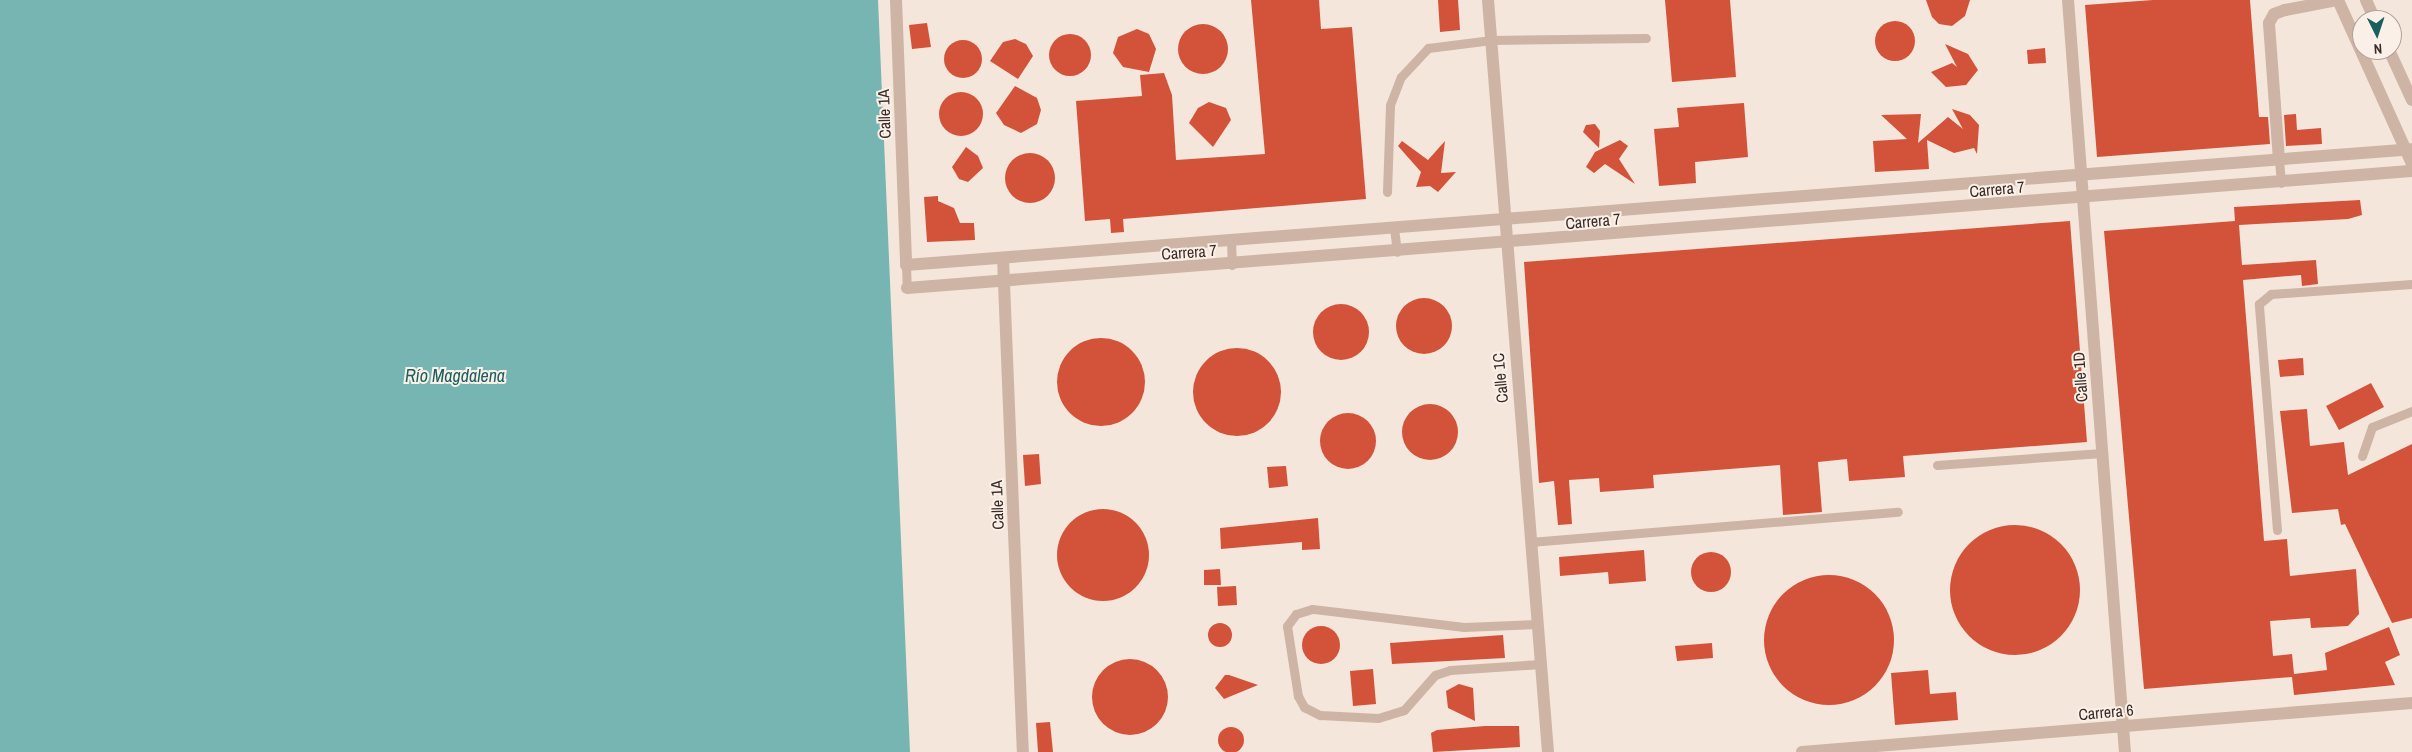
<!DOCTYPE html>
<meta charset="utf-8">
<style>
body{margin:0}
#map{position:relative;width:2412px;height:752px;overflow:hidden;background:#f4e6da;font-family:"Archivo Narrow",sans-serif}
div>[style]{position:absolute}
.water>*{inset:0;background:#76b5b2}
.building>*{inset:0;background:#d3523a}
.round{border-radius:50%}
.lane>*{height:9px;margin:-4.5px;padding:0 4.5px;transform-origin:4.5px;border-radius:4.5px;background:#ceb4a5}
.street>*{height:12px;margin:-6px;padding:0 6px;transform-origin:6px;border-radius:6px;background:#ceb4a5}
span{translate:-50% -50%;white-space:nowrap;text-align:center;line-height:1.15;-webkit-text-stroke:4px #fbf0e7;paint-order:stroke}
.street-label{font-size:16px;color:#392b27}
.water-label{font-size:18px;color:#185f5e;font-style:italic}
.north{position:absolute;left:2352px;top:10px;width:50px;height:50px;box-sizing:border-box;background:#fbf0e7;border:1px solid #ada19a;border-radius:50%;rotate:176deg;font-size:14px;font-weight:700;line-height:20px;text-align:center;color:#392b27}
.north::after{content:'';display:block;margin:auto;width:18px;height:22px;background:#185f5e;clip-path:polygon(50% 0,100% 100%,50% 72%,0 100%)}
</style>
<div id="map">
<div class="water">
<i style="clip-path:polygon(0 0,878px 0,910px 752px,0 752px)"></i>
</div>
<div class="building">
<i style="clip-path:polygon(1251px 0,1319px 0,1321px 29px,1352px 27px,1366px 199px,1123px 219px,1124px 232px,1111px 233px,1110px 219px,1085px 221px,1076px 101px,1142px 96px,1140px 75px,1164px 73px,1172px 95px,1176px 160px,1265px 154px)"></i>
<i style="clip-path:polygon(1438px 0,1458px 0,1460px 30px,1440px 32px)"></i>
<i style="clip-path:polygon(1665px 0,1730px 0,1736px 77px,1672px 82px)"></i>
<i style="clip-path:polygon(1926px 0,1970px 0,1965px 16px,1952px 26px,1939px 24px,1932px 17px)"></i>
<i style="clip-path:polygon(2153px 0,2250px 0,2259px 117px,2268px 117px,2270px 144px,2097px 157px,2085px 5px)"></i>
<i class="round" style="left:1875px;top:21px;width:40px;height:40px"></i>
<i style="clip-path:polygon(927px 23px,931px 47px,912px 49px,909px 25px)"></i>
<i class="round" style="left:1178px;top:24px;width:50px;height:50px"></i>
<i style="clip-path:polygon(1137px 29px,1149px 34px,1156px 49px,1149px 72px,1123px 67px,1113px 53px,1118px 37px)"></i>
<i class="round" style="left:1049px;top:34px;width:42px;height:42px"></i>
<i style="clip-path:polygon(1015px 39px,1026px 44px,1033px 56px,1018px 79px,990px 61px,1003px 42px)"></i>
<i class="round" style="left:944px;top:40px;width:38px;height:38px"></i>
<i style="clip-path:polygon(1945px 44px,1968px 54px,1978px 70px,1966px 85px,1946px 87px,1931px 72px,1952px 63px,1957px 67px)"></i>
<i style="clip-path:polygon(2045px 48px,2046px 63px,2028px 64px,2027px 50px)"></i>
<i style="clip-path:polygon(1015px 86px,1037px 98px,1041px 110px,1037px 124px,1021px 133px,1004px 125px,996px 113px)"></i>
<i class="round" style="left:939px;top:92px;width:44px;height:44px"></i>
<i style="clip-path:polygon(1209px 102px,1226px 108px,1231px 120px,1213px 147px,1189px 123px,1198px 108px)"></i>
<i style="clip-path:polygon(1744px 103px,1748px 157px,1695px 162px,1696px 183px,1659px 186px,1654px 129px,1679px 127px,1677px 108px)"></i>
<i style="clip-path:polygon(1952px 109px,1970px 115px,1979px 125px,1977px 154px,1974px 148px,1954px 153px,1927px 140px,1929px 169px,1875px 172px,1873px 141px,1907px 139px,1881px 115px,1921px 114px,1918px 143px,1948px 117px,1963px 129px)"></i>
<i style="clip-path:polygon(2296px 114px,2297px 130px,2321px 128px,2322px 144px,2286px 146px,2284px 115px)"></i>
<i style="clip-path:polygon(1595px 124px,1600px 131px,1599px 148px,1583px 132px,1586px 125px)"></i>
<i style="clip-path:polygon(1620px 140px,1628px 146px,1619px 159px,1635px 184px,1605px 164px,1594px 173px,1586px 167px,1595px 152px)"></i>
<i style="clip-path:polygon(1402px 141px,1428px 160px,1445px 141px,1441px 173px,1456px 172px,1438px 192px,1430px 186px,1416px 187px,1421px 172px,1398px 146px)"></i>
<i style="clip-path:polygon(966px 147px,978px 156px,983px 168px,968px 182px,959px 179px,952px 167px)"></i>
<i class="round" style="left:1005px;top:153px;width:50px;height:50px"></i>
<i style="clip-path:polygon(938px 196px,938px 201px,954px 208px,960px 223px,974px 223px,975px 240px,927px 242px,924px 197px)"></i>
<i style="clip-path:polygon(2360px 200px,2362px 215px,2348px 219px,2239px 225px,2242px 265px,2316px 260px,2318px 284px,2302px 286px,2301px 275px,2243px 280px,2264px 541px,2287px 539px,2290px 576px,2356px 569px,2359px 614px,2348px 626px,2311px 628px,2310px 618px,2270px 621px,2273px 656px,2292px 654px,2294px 674px,2327px 670px,2325px 653px,2389px 627px,2400px 655px,2385px 662px,2395px 685px,2294px 695px,2292px 677px,2144px 689px,2104px 231px,2235px 221px,2234px 207px)"></i>
<i style="clip-path:polygon(2070px 221px,2087px 442px,1903px 456px,1905px 477px,1849px 481px,1847px 459px,1818px 462px,1822px 512px,1783px 515px,1780px 465px,1653px 475px,1654px 488px,1600px 492px,1599px 478px,1569px 480px,1572px 524px,1558px 525px,1554px 481px,1539px 483px,1524px 262px)"></i>
<i class="round" style="left:1396px;top:298px;width:56px;height:56px"></i>
<i class="round" style="left:1313px;top:304px;width:56px;height:56px"></i>
<i class="round" style="left:1057px;top:338px;width:88px;height:88px"></i>
<i class="round" style="left:1193px;top:348px;width:88px;height:88px"></i>
<i style="clip-path:polygon(2303px 358px,2304px 375px,2280px 377px,2278px 360px)"></i>
<i style="clip-path:polygon(2371px 383px,2384px 407px,2339px 430px,2326px 406px)"></i>
<i class="round" style="left:1402px;top:404px;width:56px;height:56px"></i>
<i style="clip-path:polygon(2307px 409px,2310px 446px,2344px 442px,2348px 475px,2412px 444px,2412px 618px,2392px 623px,2345px 524px,2341px 525px,2338px 509px,2292px 513px,2280px 411px)"></i>
<i class="round" style="left:1320px;top:413px;width:56px;height:56px"></i>
<i style="clip-path:polygon(1039px 454px,1041px 484px,1025px 486px,1023px 455px)"></i>
<i style="clip-path:polygon(1286px 466px,1288px 486px,1269px 488px,1267px 467px)"></i>
<i class="round" style="left:1057px;top:509px;width:92px;height:92px"></i>
<i style="clip-path:polygon(1318px 518px,1320px 549px,1302px 550px,1302px 542px,1221px 549px,1220px 528px)"></i>
<i class="round" style="left:1950px;top:525px;width:130px;height:130px"></i>
<i style="clip-path:polygon(1644px 550px,1646px 581px,1609px 584px,1608px 572px,1560px 576px,1559px 557px)"></i>
<i class="round" style="left:1691px;top:552px;width:40px;height:40px"></i>
<i style="clip-path:polygon(1220px 569px,1221px 585px,1204px 585px,1204px 570px)"></i>
<i class="round" style="left:1764px;top:575px;width:130px;height:130px"></i>
<i style="clip-path:polygon(1236px 586px,1237px 605px,1218px 606px,1217px 587px)"></i>
<i class="round" style="left:1208px;top:623px;width:24px;height:24px"></i>
<i class="round" style="left:1302px;top:626px;width:38px;height:38px"></i>
<i style="clip-path:polygon(1503px 635px,1505px 658px,1392px 664px,1390px 643px)"></i>
<i style="clip-path:polygon(1712px 643px,1713px 658px,1677px 661px,1675px 646px)"></i>
<i class="round" style="left:1092px;top:659px;width:76px;height:76px"></i>
<i style="clip-path:polygon(1373px 669px,1376px 704px,1353px 706px,1350px 671px)"></i>
<i style="clip-path:polygon(1928px 670px,1930px 694px,1956px 692px,1958px 720px,1895px 725px,1891px 673px)"></i>
<i style="clip-path:polygon(1225px 675px,1229px 675px,1258px 685px,1224px 699px,1215px 688px)"></i>
<i style="clip-path:polygon(1459px 684px,1473px 688px,1475px 721px,1448px 708px,1446px 691px)"></i>
<i style="clip-path:polygon(1050px 722px,1053px 752px,1038px 752px,1036px 723px)"></i>
<i style="clip-path:polygon(1485px 726px,1519px 726px,1520px 747px,1433px 752px,1431px 733px,1437px 730px)"></i>
<i class="round" style="left:1218px;top:727px;width:26px;height:26px"></i>
</div>
<div class="lane">
<i style="left:2279px;top:160px;width:23px;rotate:85deg"></i>
<i style="left:1387px;top:192px;width:87px;rotate:-88deg"></i>
<i style="left:1390px;top:105px;width:30px;rotate:-69deg"></i>
<i style="left:1401px;top:77px;width:40px;rotate:-47deg"></i>
<i style="left:1428px;top:48px;width:64px;rotate:-7.2deg"></i>
<i style="left:1491px;top:40px;width:155px;rotate:-0.7deg"></i>
<i style="left:1394px;top:228px;width:24px;rotate:83deg"></i>
<i style="left:1231px;top:240px;width:25px;rotate:88deg"></i>
<i style="left:906px;top:265px;width:23px;rotate:88deg"></i>
<i style="left:2362px;top:456px;width:31px;rotate:-71deg"></i>
<i style="left:2372px;top:427px;width:43px;rotate:-21.8deg"></i>
<i style="left:1937px;top:465px;width:165px;rotate:-4.2deg"></i>
<i style="left:2277px;top:530px;width:227px;rotate:-94.6deg"></i>
<i style="left:2259px;top:304px;width:16px;rotate:-40deg"></i>
<i style="left:2271px;top:294px;width:141px;rotate:-4.1deg"></i>
<i style="left:1530px;top:542px;width:369px;rotate:-4.7deg"></i>
<i style="left:1537px;top:624px;width:73px;rotate:177.6deg"></i>
<i style="left:1464px;top:627px;width:153px;rotate:-173.2deg"></i>
<i style="left:1312px;top:609px;width:17px;rotate:163deg"></i>
<i style="left:1296px;top:614px;width:15px;rotate:127deg"></i>
<i style="left:1287px;top:626px;width:71px;rotate:81.1deg"></i>
<i style="left:1298px;top:696px;width:13px;rotate:61deg"></i>
<i style="left:1304px;top:707px;width:18px;rotate:27deg"></i>
<i style="left:1320px;top:715px;width:58px;rotate:3deg"></i>
<i style="left:1378px;top:718px;width:27px;rotate:-17deg"></i>
<i style="left:1404px;top:710px;width:47px;rotate:-48.5deg"></i>
<i style="left:1435px;top:675px;width:16px;rotate:-18deg"></i>
<i style="left:1450px;top:670px;width:91px;rotate:-3.8deg"></i>
</div>
<div class="street">
<i style="left:896px;top:0;width:265px;rotate:87.8deg"></i>
<i style="left:906px;top:265px;width:1510px;rotate:-4.4deg"></i>
<i style="left:1488px;top:0;width:754px;rotate:85.44deg"></i>
<i style="left:2068px;top:0;width:754px;rotate:85.67deg"></i>
<i style="left:2338px;top:0;width:180px;rotate:65.7deg"></i>
<i style="left:2366px;top:0;width:22px;rotate:66deg"></i>
<i style="left:2389px;top:50px;width:55px;rotate:65.3deg"></i>
<i style="left:2279px;top:160px;width:137px;rotate:-94.2deg"></i>
<i style="left:2269px;top:23px;width:10px;rotate:-61deg"></i>
<i style="left:2274px;top:14px;width:12px;rotate:-20deg"></i>
<i style="left:2285px;top:10px;width:54px;rotate:-10.7deg"></i>
<i style="left:1003px;top:258px;width:494px;rotate:87.7deg"></i>
<i style="left:907px;top:288px;width:1510px;rotate:-4.45deg"></i>
<i style="left:1802px;top:752px;width:612px;rotate:-4.59deg"></i>
</div>
<div class="street-label">
<span style="left:884px;top:114px;rotate:-92deg">Calle 1A</span>
<span style="left:1997px;top:189px;rotate:-5deg">Carrera 7</span>
<span style="left:1593px;top:221px;rotate:-5deg">Carrera 7</span>
<span style="left:1189px;top:252px;rotate:-4deg">Carrera 7</span>
<span style="left:2080px;top:377px;rotate:-94deg">Calle 1D</span>
<span style="left:1500px;top:378px;rotate:-95deg">Calle 1C</span>
<span style="left:997px;top:505px;rotate:-92deg">Calle 1A</span>
<span style="left:2106px;top:712px;rotate:-5deg">Carrera 6</span>
</div>
<div class="water-label">
<span style="left:455px;top:376px">Río Magdalena</span>
</div>
<div class="north">N</div>
</div>
